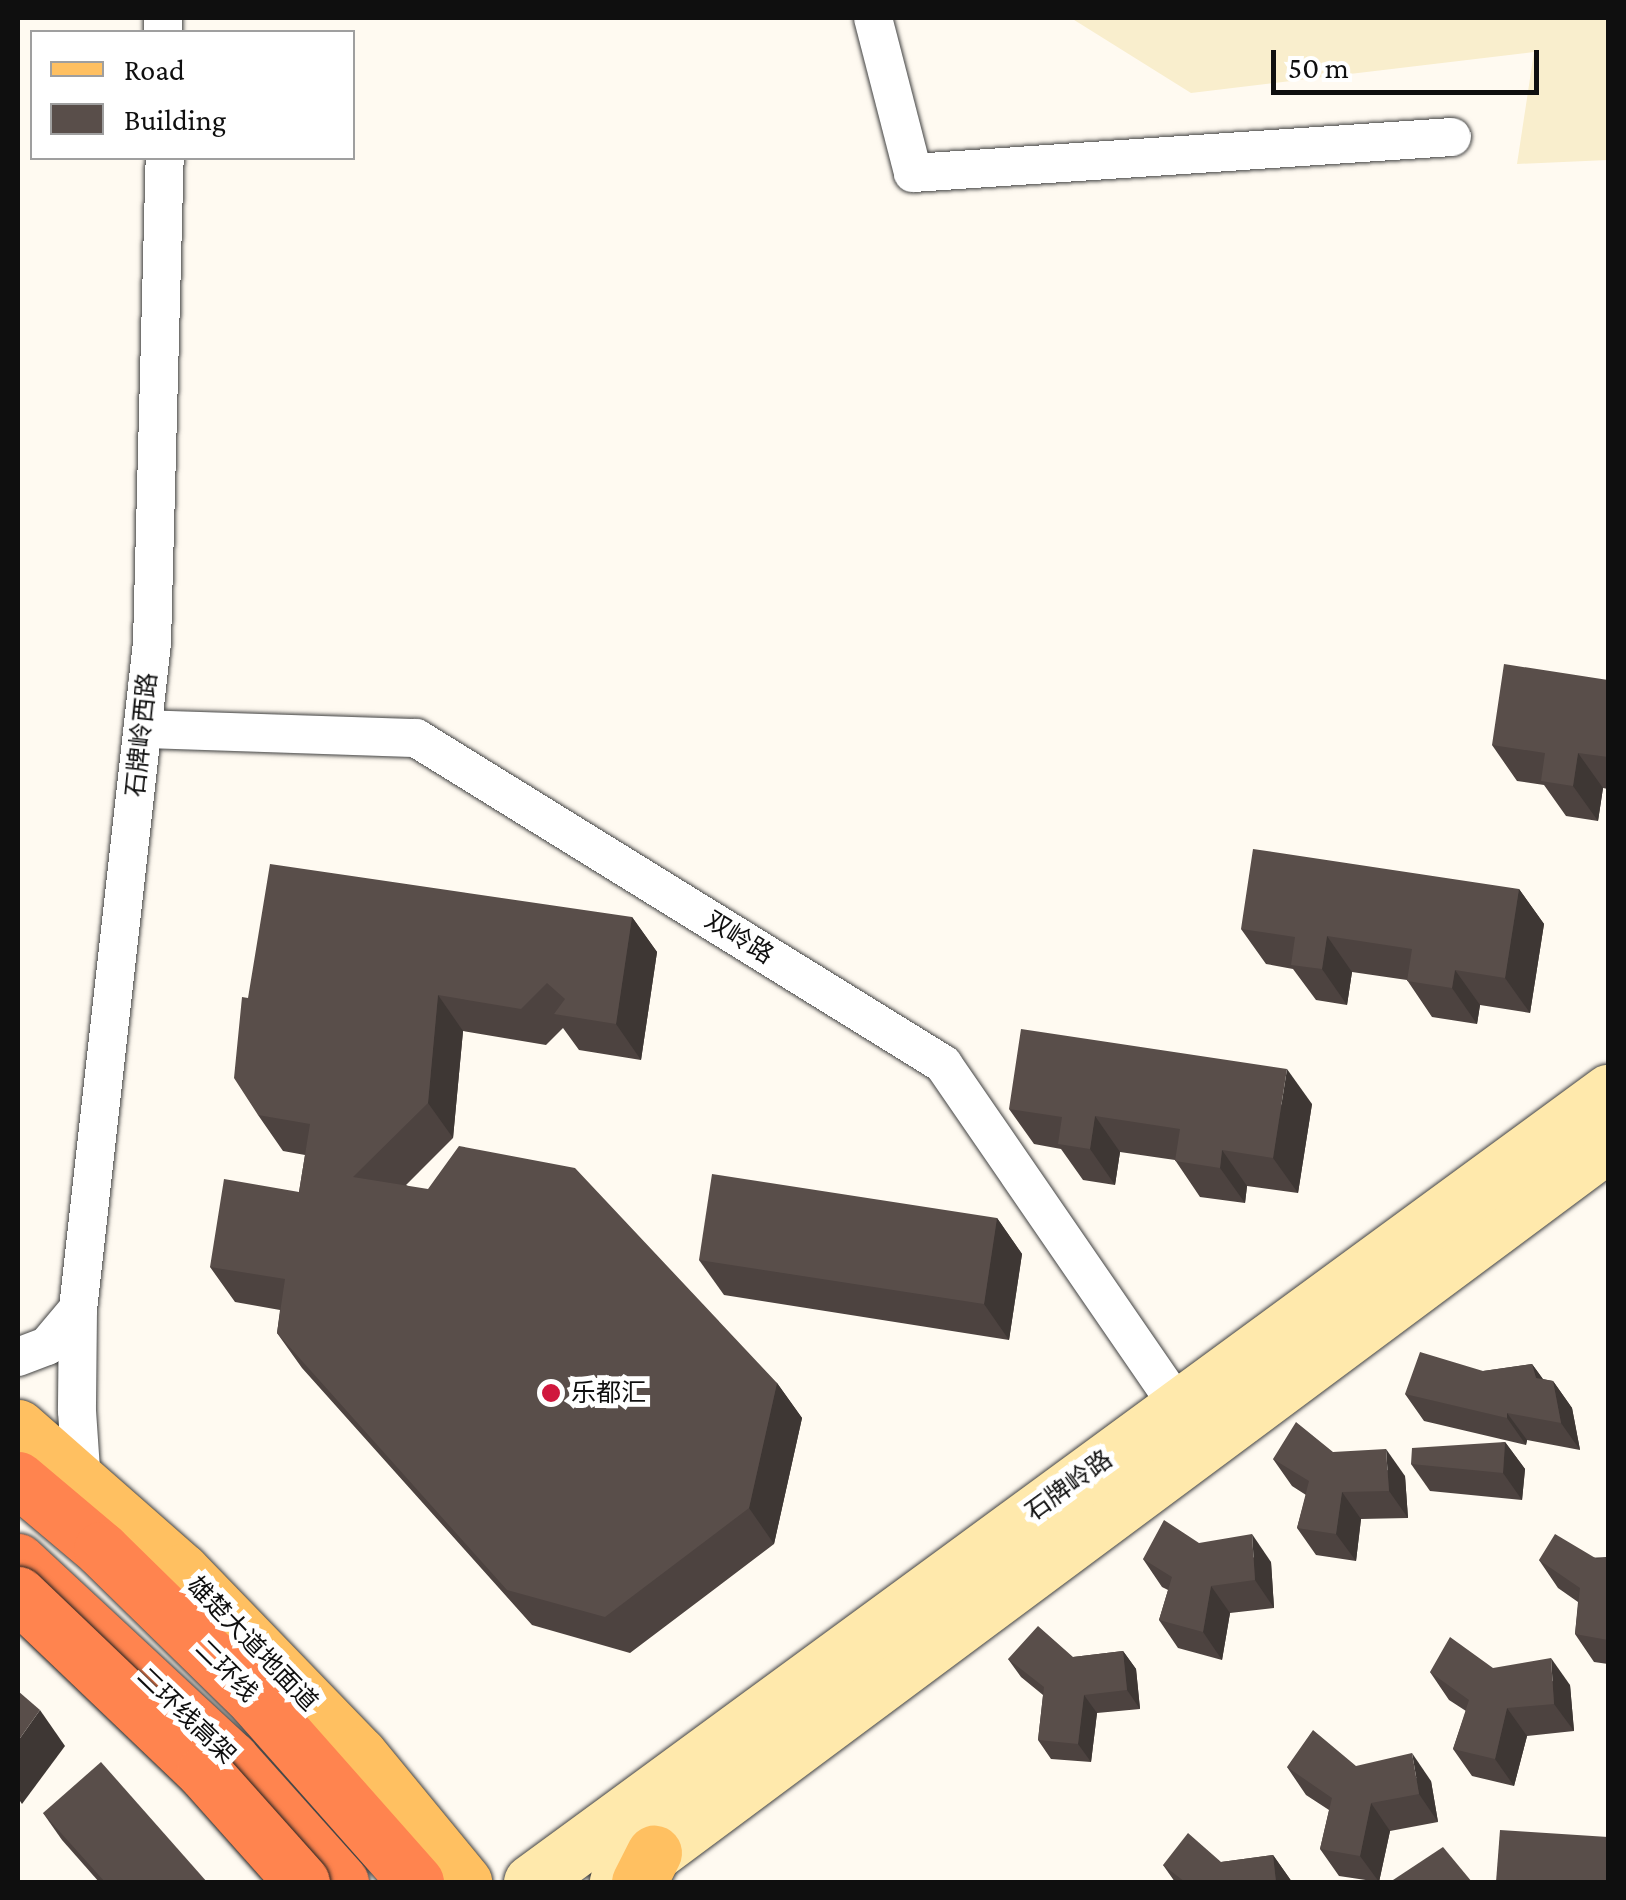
<!DOCTYPE html>
<meta charset="utf-8">
<style>
body{margin:0}
#map{position:relative;width:1626px;height:1900px;overflow:hidden;background:#fffaf1;font-family:"Crimson Pro","Noto Sans SC",serif}
div>[style]{position:absolute}
.farmland>*{inset:0;background:#f9eecd}
.roads{filter:drop-shadow(0 0 2px #424242) drop-shadow(0 0 2px #424242)}
.street>*{height:38px;margin:-19px;padding:0 19px;transform-origin:19px;border-radius:19px;background:#fff}
.secondary>*{height:55px;margin:-27.5px;padding:0 27.5px;transform-origin:27.5px;border-radius:27.5px;background:#ffe9ac}
.primary>*{height:55px;margin:-27.5px;padding:0 27.5px;transform-origin:27.5px;border-radius:27.5px;background:#ffc061}
.highway>*{height:55px;margin:-27.5px;padding:0 27.5px;transform-origin:27.5px;border-radius:27.5px;background:#ff844f}
.bridges{filter:drop-shadow(0 0 2px #202020) drop-shadow(0 0 2px #202020)}
.highway-bridge>*{height:55px;margin:-27.5px;padding:0 27.5px;transform-origin:27.5px;border-radius:27.5px;background:#ff844f}
.wall>*{inset:0;background:#4d4340}
.shaded-wall>*{inset:0;background:#3e3734}
.building>*{inset:0;background:#594e4a}
.dots>*{width:28px;height:28px;translate:-50% -50%;box-sizing:border-box;border:5px solid #fff;border-radius:50%}
span{translate:-50% -50%;white-space:nowrap;text-align:center;line-height:1.15;-webkit-text-stroke:10px #fff;paint-order:stroke}
.street-label{font-size:25px;color:#0f0f0f}
.poi-label{font-size:25px;color:#0f0f0f}
.left{translate:0 -50%;text-align:left}
.frame{position:absolute;inset:0;border:20px solid #0f0f0f;pointer-events:none}
.legend{position:absolute;left:30px;top:30px;width:325px;height:130px;box-sizing:border-box;background:#fff;border:2px solid #9f9f9f;margin:0;padding:12px 18px;list-style:none;font-size:30px;color:#0f0f0f}
.legend li{display:flex;align-items:center;gap:20px;height:50px}
.legend b{width:50px;border:2px solid #9f9f9f}
.scale{position:absolute;left:1271px;top:50px;width:268px;height:45px;box-sizing:border-box;border:5px solid #0f0f0f;border-top:0;padding-left:12px;font-size:30px;line-height:35px;white-space:nowrap;color:#0f0f0f;-webkit-text-stroke:8px #fff;paint-order:stroke}
</style>
<div id="map">
<div class="farmland">
<i style="clip-path:polygon(1071px 18px,1608px 18px,1608px 160px,1517px 164px,1534px 52px,1191px 93px)"></i>
</div>
<div class="roads">
<div class="street">
<i style="left:163px;top:18px;width:14px;rotate:90deg"></i>
<i style="left:873px;top:18px;width:160px;rotate:75.5deg"></i>
<i style="left:913px;top:173px;width:540px;rotate:-3.82deg"></i>
<i style="left:143px;top:729px;width:273px;rotate:1.9deg"></i>
<i style="left:416px;top:738px;width:620px;rotate:31.74deg"></i>
<i style="left:943px;top:1064px;width:415px;rotate:55.5deg"></i>
<i style="left:78px;top:1309px;width:670px;rotate:-83.66deg"></i>
<i style="left:152px;top:643px;width:485px;rotate:-88.5deg"></i>
<i style="left:18px;top:1357px;width:31px;rotate:-21deg"></i>
<i style="left:47px;top:1346px;width:48px;rotate:-50deg"></i>
<i style="left:78px;top:1309px;width:102px;rotate:90.6deg"></i>
<i style="left:77px;top:1411px;width:73px;rotate:86.1deg"></i>
</div>
<div class="secondary">
<i style="left:617px;top:1881px;width:1235px;rotate:-36.64deg"></i>
<i style="left:531px;top:1882px;width:1336px;rotate:-36.26deg"></i>
</div>
<div class="primary">
<i style="left:18px;top:1427px;width:218px;rotate:41.3deg"></i>
<i style="left:182px;top:1571px;width:255px;rotate:46deg"></i>
<i style="left:359px;top:1754px;width:166px;rotate:50.6deg"></i>
<i style="left:639px;top:1882px;width:33px;rotate:-63deg"></i>
</div>
<div class="highway">
<i style="left:18px;top:1479px;width:109px;rotate:40.1deg"></i>
<i style="left:101px;top:1549px;width:216px;rotate:44.4deg"></i>
<i style="left:255px;top:1700px;width:243px;rotate:48.5deg"></i>
<i style="left:18px;top:1561px;width:291px;rotate:42.9deg"></i>
<i style="left:231px;top:1759px;width:165px;rotate:48.2deg"></i>
</div>
</div>
<div class="bridges">
<div class="highway-bridge">
<i style="left:18px;top:1594px;width:257px;rotate:43.7deg"></i>
<i style="left:204px;top:1772px;width:147px;rotate:48.3deg"></i>
</div>
</div>
<div class="wall">
<i style="clip-path:polygon(1608px 680px,1608px 789px,1603px 788px,1598px 821px,1566px 816px,1544px 785px,1517px 781px,1492px 745px)"></i>
<i style="clip-path:polygon(1519px 889px,1544px 924px,1530px 1013px,1480px 1005px,1477px 1024px,1432px 1017px,1407px 980px,1352px 972px,1347px 1005px,1316px 1000px,1293px 969px,1266px 964px,1241px 929px)"></i>
<i style="clip-path:polygon(632px 917px,657px 952px,641px 1060px,579px 1050px,563px 1028px,546px 1045px,463px 1031px,453px 1138px,406px 1185px,777px 1383px,802px 1418px,774px 1544px,630px 1653px,532px 1625px,302px 1368px,277px 1333px,280px 1310px,235px 1302px,210px 1267px,299px 1192px,305px 1155px,283px 1151px,258px 1115px,248px 998px)"></i>
<i style="clip-path:polygon(1312px 1104px,1298px 1193px,1247px 1186px,1245px 1203px,1200px 1197px,1175px 1160px,1120px 1152px,1115px 1185px,1083px 1180px,1061px 1149px,1034px 1144px,1009px 1109px)"></i>
<i style="clip-path:polygon(997px 1218px,1022px 1254px,1009px 1340px,724px 1295px,699px 1260px)"></i>
<i style="clip-path:polygon(1532px 1364px,1543px 1379px,1553px 1381px,1572px 1408px,1580px 1450px,1527px 1440px,1526px 1445px,1424px 1421px,1405px 1394px,1483px 1371px)"></i>
<i style="clip-path:polygon(1505px 1442px,1525px 1469px,1522px 1500px,1430px 1491px,1411px 1464px)"></i>
<i style="clip-path:polygon(1333px 1452px,1405px 1476px,1408px 1518px,1361px 1519px,1356px 1561px,1316px 1555px,1297px 1528px,1306px 1495px,1292px 1486px,1273px 1459px)"></i>
<i style="clip-path:polygon(1199px 1543px,1271px 1562px,1274px 1608px,1230px 1613px,1222px 1660px,1178px 1648px,1159px 1620px,1168px 1590px,1162px 1587px,1143px 1559px)"></i>
<i style="clip-path:polygon(1608px 1557px,1608px 1664px,1594px 1662px,1575px 1634px,1578px 1602px,1558px 1588px,1539px 1560px)"></i>
<i style="clip-path:polygon(1123px 1651px,1136px 1669px,1140px 1709px,1097px 1713px,1091px 1762px,1051px 1759px,1038px 1740px,1043px 1695px,1021px 1677px,1008px 1659px,1073px 1657px)"></i>
<i style="clip-path:polygon(1493px 1668px,1570px 1685px,1574px 1731px,1527px 1736px,1514px 1786px,1472px 1776px,1453px 1749px,1466px 1711px,1449px 1700px,1430px 1672px)"></i>
<i style="clip-path:polygon(1356px 1766px,1431px 1781px,1438px 1822px,1390px 1831px,1379px 1882px,1339px 1876px,1320px 1849px,1329px 1810px,1306px 1795px,1287px 1767px)"></i>
<i style="clip-path:polygon(43px 1813px,207px 1882px,99px 1882px,62px 1840px)"></i>
<i style="clip-path:polygon(1273px 1855px,1292px 1882px,1175px 1882px,1163px 1865px,1221px 1862px)"></i>
</div>
<div class="shaded-wall">
<i style="clip-path:polygon(1578px 753px,1603px 788px,1598px 821px,1573px 786px)"></i>
<i style="clip-path:polygon(1519px 889px,1544px 924px,1530px 1013px,1505px 978px)"></i>
<i style="clip-path:polygon(632px 917px,657px 952px,641px 1060px,616px 1024px)"></i>
<i style="clip-path:polygon(1327px 936px,1352px 972px,1347px 1005px,1322px 969px)"></i>
<i style="clip-path:polygon(1455px 970px,1480px 1005px,1477px 1024px,1452px 988px)"></i>
<i style="clip-path:polygon(438px 995px,463px 1031px,453px 1138px,428px 1103px)"></i>
<i style="clip-path:polygon(1287px 1069px,1312px 1104px,1298px 1193px,1273px 1158px)"></i>
<i style="clip-path:polygon(1095px 1116px,1120px 1152px,1115px 1185px,1090px 1149px)"></i>
<i style="clip-path:polygon(1222px 1150px,1247px 1186px,1245px 1203px,1220px 1168px)"></i>
<i style="clip-path:polygon(997px 1218px,1022px 1254px,1009px 1340px,984px 1304px)"></i>
<i style="clip-path:polygon(1532px 1364px,1552px 1392px,1536px 1378px)"></i>
<i style="clip-path:polygon(1553px 1381px,1572px 1408px,1580px 1450px,1561px 1423px)"></i>
<i style="clip-path:polygon(777px 1383px,802px 1418px,774px 1544px,749px 1508px)"></i>
<i style="clip-path:polygon(1507px 1413px,1527px 1440px,1526px 1445px,1507px 1418px)"></i>
<i style="clip-path:polygon(1505px 1442px,1525px 1469px,1522px 1500px,1503px 1473px)"></i>
<i style="clip-path:polygon(1386px 1449px,1405px 1476px,1408px 1518px,1389px 1491px)"></i>
<i style="clip-path:polygon(1342px 1492px,1361px 1519px,1356px 1561px,1336px 1534px)"></i>
<i style="clip-path:polygon(1252px 1534px,1271px 1562px,1274px 1608px,1255px 1580px)"></i>
<i style="clip-path:polygon(1211px 1586px,1230px 1613px,1222px 1660px,1203px 1632px)"></i>
<i style="clip-path:polygon(1123px 1651px,1136px 1669px,1140px 1709px,1127px 1690px)"></i>
<i style="clip-path:polygon(1551px 1658px,1570px 1685px,1574px 1731px,1554px 1704px)"></i>
<i style="clip-path:polygon(1084px 1695px,1097px 1713px,1091px 1762px,1078px 1744px)"></i>
<i style="clip-path:polygon(1507px 1708px,1527px 1736px,1514px 1786px,1495px 1759px)"></i>
<i style="clip-path:polygon(40px 1710px,65px 1746px,22px 1804px,18px 1798px,18px 1741px)"></i>
<i style="clip-path:polygon(1412px 1753px,1431px 1781px,1438px 1822px,1419px 1794px)"></i>
<i style="clip-path:polygon(1371px 1803px,1390px 1831px,1379px 1882px,1360px 1856px)"></i>
<i style="clip-path:polygon(1273px 1855px,1292px 1882px,1276px 1882px)"></i>
</div>
<div class="building">
<i style="clip-path:polygon(1504px 664px,1608px 680px,1608px 757px,1578px 753px,1573px 786px,1541px 781px,1545px 753px,1492px 745px)"></i>
<i style="clip-path:polygon(1253px 849px,1519px 889px,1505px 978px,1455px 970px,1452px 988px,1407px 981px,1412px 949px,1327px 936px,1322px 969px,1291px 965px,1295px 937px,1241px 929px)"></i>
<i style="clip-path:polygon(270px 864px,632px 917px,616px 1024px,554px 1014px,565px 999px,547px 983px,521px 1009px,438px 995px,428px 1103px,353px 1177px,428px 1189px,459px 1146px,575px 1168px,777px 1383px,749px 1508px,605px 1617px,507px 1590px,277px 1333px,285px 1279px,210px 1267px,224px 1179px,299px 1192px,310px 1124px,258px 1115px,234px 1078px,242px 997px,248px 998px)"></i>
<i style="clip-path:polygon(1021px 1029px,1287px 1069px,1273px 1158px,1222px 1150px,1220px 1168px,1175px 1161px,1180px 1129px,1095px 1116px,1090px 1149px,1058px 1144px,1062px 1117px,1009px 1109px)"></i>
<i style="clip-path:polygon(712px 1174px,997px 1218px,984px 1304px,699px 1260px)"></i>
<i style="clip-path:polygon(1420px 1352px,1483px 1371px,1532px 1364px,1536px 1378px,1553px 1381px,1561px 1423px,1507px 1413px,1507px 1418px,1405px 1394px)"></i>
<i style="clip-path:polygon(1296px 1422px,1333px 1452px,1386px 1449px,1389px 1491px,1342px 1492px,1336px 1534px,1297px 1528px,1309px 1481px,1273px 1459px)"></i>
<i style="clip-path:polygon(1505px 1442px,1503px 1473px,1411px 1464px,1412px 1448px)"></i>
<i style="clip-path:polygon(1164px 1520px,1199px 1543px,1252px 1534px,1255px 1580px,1211px 1586px,1203px 1632px,1159px 1620px,1172px 1577px,1143px 1559px)"></i>
<i style="clip-path:polygon(1555px 1534px,1597px 1559px,1608px 1557px,1608px 1640px,1575px 1634px,1580px 1588px,1539px 1560px)"></i>
<i style="clip-path:polygon(1038px 1626px,1073px 1657px,1123px 1651px,1127px 1690px,1084px 1695px,1078px 1744px,1038px 1740px,1044px 1687px,1008px 1659px)"></i>
<i style="clip-path:polygon(1450px 1637px,1493px 1668px,1551px 1658px,1554px 1704px,1507px 1708px,1495px 1759px,1453px 1749px,1469px 1700px,1430px 1672px)"></i>
<i style="clip-path:polygon(18px 1691px,40px 1710px,18px 1741px)"></i>
<i style="clip-path:polygon(1313px 1730px,1356px 1766px,1412px 1753px,1419px 1794px,1371px 1803px,1360px 1856px,1320px 1849px,1332px 1798px,1287px 1767px)"></i>
<i style="clip-path:polygon(101px 1762px,207px 1882px,105px 1882px,43px 1813px)"></i>
<i style="clip-path:polygon(1500px 1830px,1608px 1837px,1608px 1882px,1496px 1882px)"></i>
<i style="clip-path:polygon(1188px 1833px,1221px 1862px,1273px 1855px,1276px 1882px,1185px 1882px,1163px 1865px)"></i>
<i style="clip-path:polygon(1443px 1847px,1472px 1882px,1390px 1882px)"></i>
</div>
<div class="dots">
<i style="left:551px;top:1393px;background:#d0173d"></i>
</div>
<div class="street-label">
<span style="left:142px;top:735px;rotate:-84deg">石牌岭西路</span>
<span style="left:739px;top:938px;rotate:32deg">双岭路</span>
<span style="left:1069px;top:1486px;rotate:-36deg">石牌岭路</span>
<span style="left:252px;top:1644px;rotate:46deg">雄楚大道地面道</span>
<span style="left:226px;top:1671px;rotate:45deg">二环线</span>
<span style="left:186px;top:1716px;rotate:44deg">二环线高架</span>
</div>
<div class="poi-label">
<span class="left" style="left:571px;top:1393px">乐都汇</span>
</div>
<div class="frame"></div>
<ul class="legend">
<li><b style="height:12px;background:#ffc061"></b>Road</li>
<li><b style="height:28px;background:#594e4a"></b>Building</li>
</ul>
<div class="scale">50 m</div>
</div>
